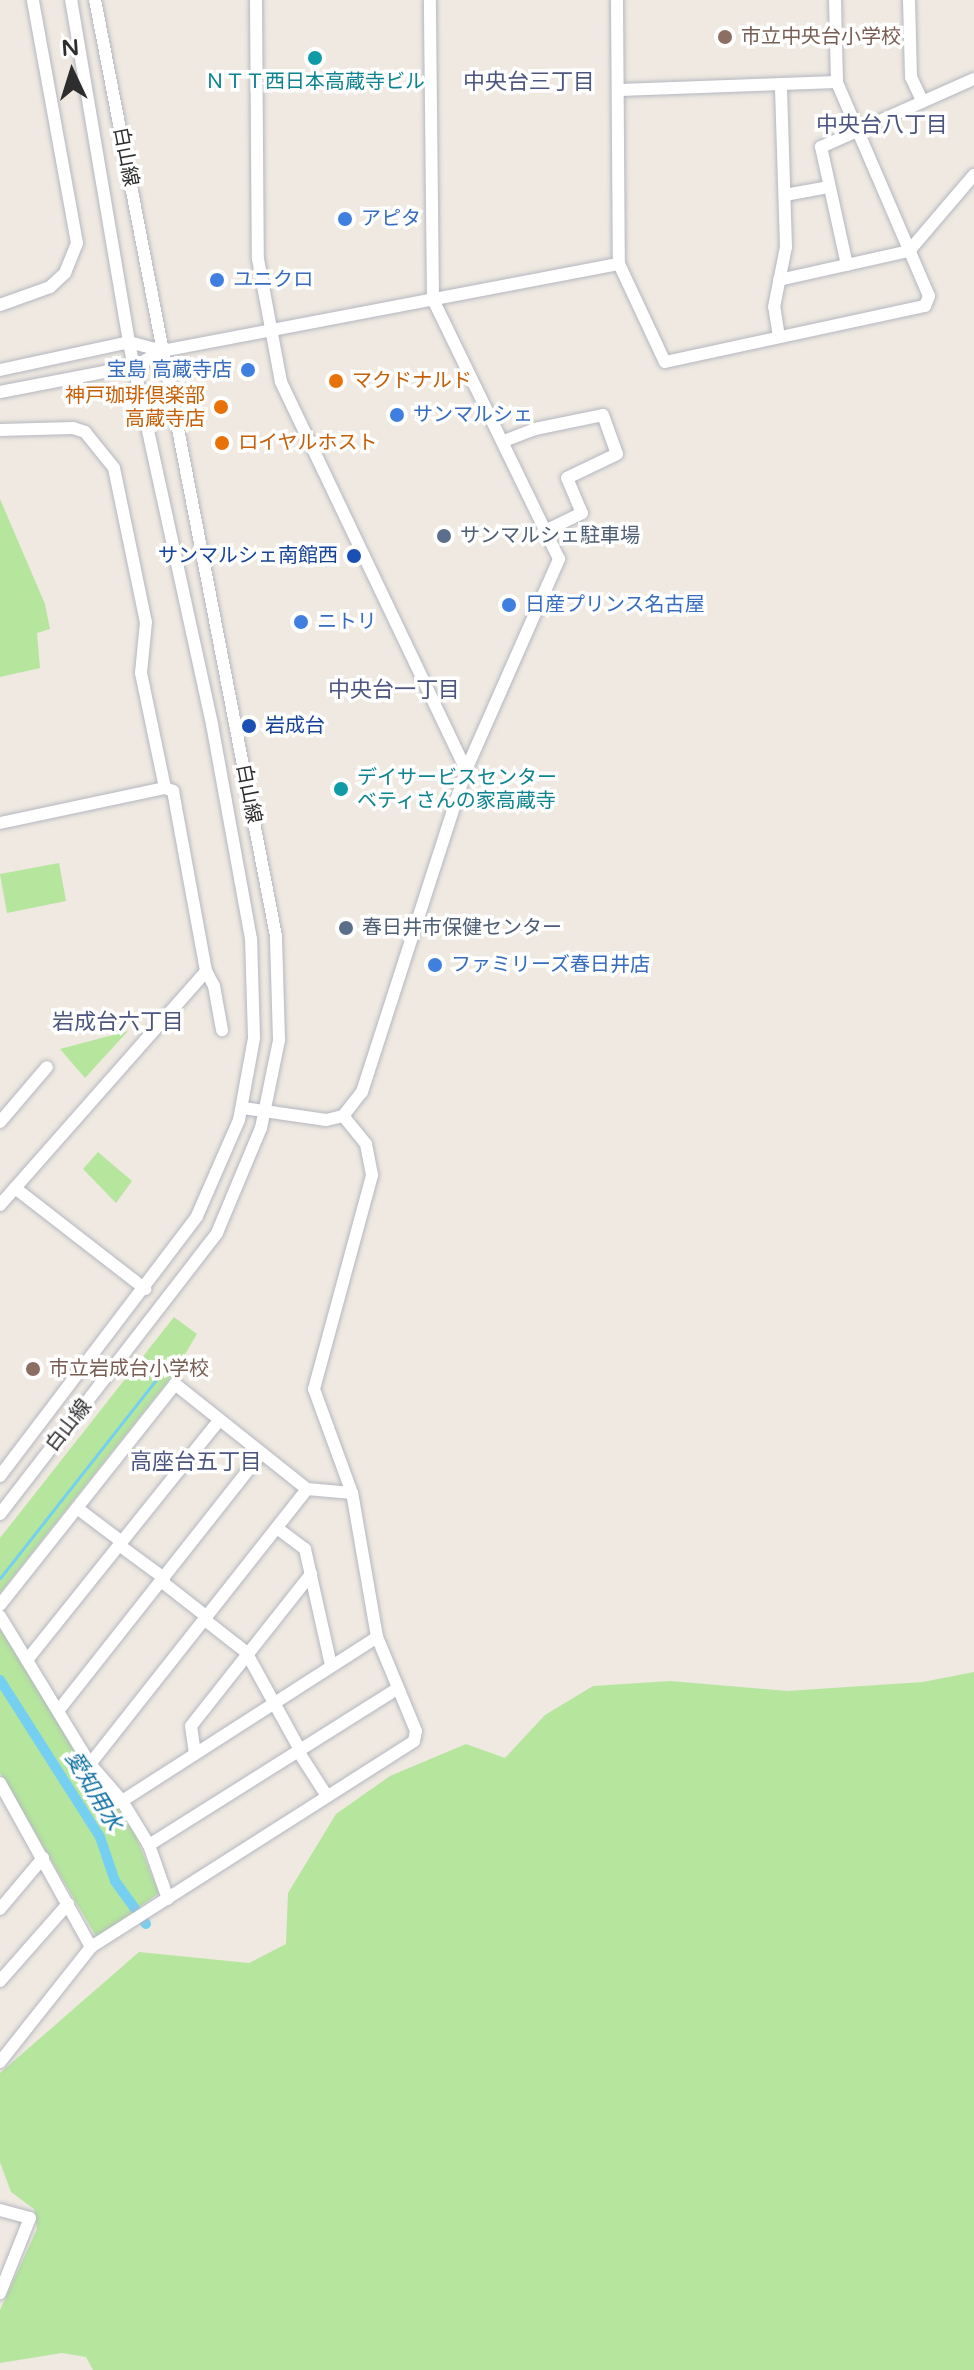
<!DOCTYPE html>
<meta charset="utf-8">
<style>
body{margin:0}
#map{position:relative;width:974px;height:2370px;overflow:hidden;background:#efe9e1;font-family:"Varela Round","Noto Sans JP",sans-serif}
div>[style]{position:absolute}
.green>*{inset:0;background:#b6e59e}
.stream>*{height:3px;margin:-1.5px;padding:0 1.5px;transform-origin:1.5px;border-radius:1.5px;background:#75cff0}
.canal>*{height:10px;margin:-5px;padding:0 5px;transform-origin:5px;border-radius:5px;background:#75cff0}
.roads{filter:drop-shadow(0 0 2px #b4b7c1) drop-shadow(0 0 2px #b4b7c1)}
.minor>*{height:12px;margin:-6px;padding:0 6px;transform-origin:6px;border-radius:6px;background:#fff}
.dots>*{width:22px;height:22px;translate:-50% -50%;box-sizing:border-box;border:4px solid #fff;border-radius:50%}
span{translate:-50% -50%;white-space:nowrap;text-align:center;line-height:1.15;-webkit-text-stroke:7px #fff;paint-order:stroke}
.education-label{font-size:20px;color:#785e54}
.left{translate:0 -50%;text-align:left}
.culture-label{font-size:20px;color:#0d838f}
.street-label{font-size:20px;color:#2e2e2e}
.shop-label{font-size:20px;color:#366cbe}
.right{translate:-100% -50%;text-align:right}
.food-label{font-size:20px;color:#c56008}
.service-label{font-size:20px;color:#4e5e75}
.transit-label{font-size:20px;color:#164399}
.neighbourhood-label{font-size:22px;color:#4d5680}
.water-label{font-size:22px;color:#0d6fa3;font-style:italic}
.north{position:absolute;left:32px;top:32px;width:80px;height:80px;-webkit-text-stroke:6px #fff;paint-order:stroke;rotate:356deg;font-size:22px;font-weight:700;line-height:32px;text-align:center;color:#2e2e2e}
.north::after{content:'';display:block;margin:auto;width:28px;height:36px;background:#2e2e2e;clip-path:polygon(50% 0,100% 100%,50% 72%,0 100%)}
</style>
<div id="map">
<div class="green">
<i style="clip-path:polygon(0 499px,45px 604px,50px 629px,37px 633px,40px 668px,0 677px)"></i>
<i style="clip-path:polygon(59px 863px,66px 901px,7px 913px,0 874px)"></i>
<i style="clip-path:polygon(128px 1031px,85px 1078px,60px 1049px)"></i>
<i style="clip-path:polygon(98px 1152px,132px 1181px,116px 1203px,83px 1169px)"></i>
<i style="clip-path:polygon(174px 1317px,197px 1334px,172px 1376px,0 1593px,0 1538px)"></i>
<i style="clip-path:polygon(0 1629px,135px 1834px,159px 1893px,97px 1938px,0 1773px)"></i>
<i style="clip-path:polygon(974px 1672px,974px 2370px,93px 2370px,86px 2357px,62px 2353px,0 2363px,0 2310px,37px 2229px,34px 2209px,11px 2192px,0 2162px,0 2073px,139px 1952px,249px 1963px,286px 1944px,288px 1893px,336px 1814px,390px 1776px,466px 1744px,505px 1758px,545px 1715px,593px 1686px,670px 1681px,787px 1691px,923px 1682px)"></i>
</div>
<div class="stream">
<i style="left:0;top:1578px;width:262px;rotate:-51.8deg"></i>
</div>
<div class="canal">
<i style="left:0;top:1680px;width:186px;rotate:57.5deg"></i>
<i style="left:100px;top:1837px;width:46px;rotate:71.2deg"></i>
<i style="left:115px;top:1881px;width:53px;rotate:54.2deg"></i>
</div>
<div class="roads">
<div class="minor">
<i style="left:256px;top:0;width:259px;rotate:89.6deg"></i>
<i style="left:258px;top:259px;width:125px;rotate:79.4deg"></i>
<i style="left:281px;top:382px;width:430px;rotate:64.5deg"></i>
<i style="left:617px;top:0;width:264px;rotate:89.6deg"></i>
<i style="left:619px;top:264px;width:108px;rotate:64.9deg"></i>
<i style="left:665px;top:362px;width:266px;rotate:-12.2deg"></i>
<i style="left:925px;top:306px;width:11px;rotate:-68deg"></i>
<i style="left:929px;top:296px;width:233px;rotate:-113.3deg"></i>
<i style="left:837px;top:82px;width:82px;rotate:-91.4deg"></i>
<i style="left:909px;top:0;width:77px;rotate:88.5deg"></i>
<i style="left:911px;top:77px;width:26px;rotate:65deg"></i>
<i style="left:619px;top:90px;width:218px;rotate:-2.1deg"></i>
<i style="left:785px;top:195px;width:45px;rotate:-10.3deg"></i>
<i style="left:847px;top:265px;width:121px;rotate:-102.4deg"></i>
<i style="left:821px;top:147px;width:167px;rotate:-24deg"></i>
<i style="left:779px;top:280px;width:133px;rotate:-12.6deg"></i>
<i style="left:909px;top:251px;width:100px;rotate:-49.5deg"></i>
<i style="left:0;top:305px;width:53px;rotate:-19.8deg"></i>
<i style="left:50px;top:287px;width:21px;rotate:-43deg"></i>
<i style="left:65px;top:273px;width:32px;rotate:-68deg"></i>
<i style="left:77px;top:243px;width:247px;rotate:-100.3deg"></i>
<i style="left:779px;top:337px;width:30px;rotate:-99deg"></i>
<i style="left:774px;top:307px;width:61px;rotate:-78.7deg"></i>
<i style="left:786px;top:247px;width:163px;rotate:-91.8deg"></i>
<i style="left:0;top:370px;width:132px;rotate:-12.2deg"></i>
<i style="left:129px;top:342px;width:34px;rotate:15deg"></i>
<i style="left:0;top:392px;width:137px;rotate:-10.9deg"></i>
<i style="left:135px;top:366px;width:31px;rotate:-29deg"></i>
<i style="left:162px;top:351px;width:465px;rotate:-10.8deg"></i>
<i style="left:0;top:430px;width:73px;rotate:-1.6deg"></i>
<i style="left:73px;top:428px;width:13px;rotate:18deg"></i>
<i style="left:85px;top:432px;width:46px;rotate:51.1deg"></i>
<i style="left:114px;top:468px;width:157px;rotate:78.3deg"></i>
<i style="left:146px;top:622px;width:51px;rotate:95.6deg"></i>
<i style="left:141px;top:673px;width:117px;rotate:78.2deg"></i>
<i style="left:165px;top:788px;width:9px;rotate:21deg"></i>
<i style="left:173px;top:791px;width:183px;rotate:79.6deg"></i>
<i style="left:206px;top:971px;width:17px;rotate:62deg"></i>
<i style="left:214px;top:986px;width:45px;rotate:79.7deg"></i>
<i style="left:504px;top:441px;width:33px;rotate:-21deg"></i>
<i style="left:535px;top:429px;width:69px;rotate:-11.6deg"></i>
<i style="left:603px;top:415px;width:41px;rotate:70.3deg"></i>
<i style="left:617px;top:454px;width:55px;rotate:154.4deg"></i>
<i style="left:567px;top:478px;width:38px;rotate:67deg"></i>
<i style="left:582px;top:513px;width:39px;rotate:154deg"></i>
<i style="left:0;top:823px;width:169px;rotate:-12deg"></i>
<i style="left:243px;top:1108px;width:84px;rotate:8.2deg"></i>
<i style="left:326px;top:1120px;width:17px;rotate:-13deg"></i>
<i style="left:343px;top:1116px;width:31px;rotate:-52deg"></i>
<i style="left:362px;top:1092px;width:338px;rotate:-72.1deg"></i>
<i style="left:466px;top:770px;width:231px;rotate:-66.2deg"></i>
<i style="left:559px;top:559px;width:288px;rotate:-115.9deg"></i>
<i style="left:433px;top:300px;width:300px;rotate:-90.6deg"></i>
<i style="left:0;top:1122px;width:72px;rotate:-49.5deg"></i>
<i style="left:15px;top:1188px;width:165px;rotate:37.8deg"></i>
<i style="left:0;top:1205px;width:312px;rotate:-48.6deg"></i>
<i style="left:0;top:1476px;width:326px;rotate:-52.8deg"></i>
<i style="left:197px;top:1216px;width:105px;rotate:-66.4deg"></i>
<i style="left:239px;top:1120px;width:83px;rotate:-79.6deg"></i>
<i style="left:254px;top:1038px;width:99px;rotate:-91.7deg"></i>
<i style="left:251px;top:939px;width:219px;rotate:-100.3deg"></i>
<i style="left:212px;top:724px;width:391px;rotate:-102.3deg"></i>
<i style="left:129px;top:342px;width:347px;rotate:-99.6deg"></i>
<i style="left:77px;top:1508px;width:56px;rotate:37.1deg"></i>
<i style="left:0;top:1514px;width:355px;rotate:-52.3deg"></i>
<i style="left:217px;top:1233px;width:114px;rotate:-67.3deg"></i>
<i style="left:261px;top:1128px;width:90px;rotate:-78.4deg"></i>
<i style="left:279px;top:1040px;width:104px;rotate:-91.7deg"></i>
<i style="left:276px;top:936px;width:953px;rotate:-100.94deg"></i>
<i style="left:277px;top:1528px;width:35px;rotate:37deg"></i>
<i style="left:305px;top:1549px;width:119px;rotate:77.4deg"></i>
<i style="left:119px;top:1545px;width:56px;rotate:36.3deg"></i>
<i style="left:161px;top:1581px;width:58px;rotate:38deg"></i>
<i style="left:0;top:1605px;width:282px;rotate:-51.6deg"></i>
<i style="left:175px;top:1384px;width:169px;rotate:38.5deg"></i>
<i style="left:307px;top:1489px;width:45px;rotate:5.1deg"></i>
<i style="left:0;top:1616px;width:173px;rotate:58.7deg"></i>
<i style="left:90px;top:1764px;width:49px;rotate:49.1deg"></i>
<i style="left:122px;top:1801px;width:52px;rotate:58.5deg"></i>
<i style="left:149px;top:1845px;width:57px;rotate:70.6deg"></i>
<i style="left:205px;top:1620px;width:52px;rotate:38deg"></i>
<i style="left:246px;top:1652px;width:112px;rotate:61.1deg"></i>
<i style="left:27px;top:1660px;width:307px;rotate:-51.3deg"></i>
<i style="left:58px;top:1711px;width:328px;rotate:-51.7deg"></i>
<i style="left:298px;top:1751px;width:54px;rotate:57.2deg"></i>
<i style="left:195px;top:1754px;width:28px;rotate:-98deg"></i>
<i style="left:191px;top:1726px;width:194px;rotate:-51.7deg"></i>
<i style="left:90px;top:1764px;width:350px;rotate:-51.7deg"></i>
<i style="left:0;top:1783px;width:188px;rotate:61deg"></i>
<i style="left:122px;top:1801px;width:303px;rotate:-32.7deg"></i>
<i style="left:149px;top:1845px;width:294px;rotate:-32.2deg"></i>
<i style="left:0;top:1909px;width:67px;rotate:-49.9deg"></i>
<i style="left:0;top:1981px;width:103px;rotate:-48.6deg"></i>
<i style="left:0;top:2062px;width:147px;rotate:-51.6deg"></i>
<i style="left:91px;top:1947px;width:383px;rotate:-32.5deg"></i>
<i style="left:414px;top:1741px;width:10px;rotate:-79deg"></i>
<i style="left:416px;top:1731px;width:102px;rotate:-112.5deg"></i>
<i style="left:377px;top:1637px;width:146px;rotate:-99.8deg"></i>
<i style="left:352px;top:1493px;width:111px;rotate:-110.1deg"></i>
<i style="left:314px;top:1389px;width:222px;rotate:-74.8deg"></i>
<i style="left:372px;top:1175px;width:32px;rotate:-101deg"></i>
<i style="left:366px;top:1144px;width:36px;rotate:-129deg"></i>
<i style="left:0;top:2210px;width:31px;rotate:15deg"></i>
<i style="left:30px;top:2218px;width:81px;rotate:111.8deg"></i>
</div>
</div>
<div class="dots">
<i style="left:725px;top:37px;background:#8d6e63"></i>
<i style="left:315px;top:58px;background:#0f9aa8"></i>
<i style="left:345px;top:219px;background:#3f7fe0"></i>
<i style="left:217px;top:280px;background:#3f7fe0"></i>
<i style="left:248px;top:370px;background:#3f7fe0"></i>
<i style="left:336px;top:381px;background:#e8710a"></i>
<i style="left:221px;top:407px;background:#e8710a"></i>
<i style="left:397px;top:415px;background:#3f7fe0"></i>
<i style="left:222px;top:443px;background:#e8710a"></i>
<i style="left:444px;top:536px;background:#5c6f8a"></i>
<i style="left:354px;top:556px;background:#1a4fb4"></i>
<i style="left:509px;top:605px;background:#3f7fe0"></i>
<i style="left:301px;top:622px;background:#3f7fe0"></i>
<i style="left:249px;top:726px;background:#1a4fb4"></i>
<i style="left:341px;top:789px;background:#0f9aa8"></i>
<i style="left:346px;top:928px;background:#5c6f8a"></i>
<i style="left:435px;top:965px;background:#3f7fe0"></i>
<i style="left:33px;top:1369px;background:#8d6e63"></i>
</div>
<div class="education-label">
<span class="left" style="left:741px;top:37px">市立中央台小学校</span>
<span class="left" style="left:49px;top:1369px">市立岩成台小学校</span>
</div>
<div class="culture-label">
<span style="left:315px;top:82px">ＮＴＴ西日本高蔵寺ビル</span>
<span class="left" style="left:357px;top:790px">デイサービスセンター<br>ベティさんの家高蔵寺</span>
</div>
<div class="street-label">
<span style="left:125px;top:157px;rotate:79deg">白山線</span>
<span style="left:248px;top:794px;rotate:79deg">白山線</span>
<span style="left:69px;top:1426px;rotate:-52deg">白山線</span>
</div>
<div class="shop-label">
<span class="left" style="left:361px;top:219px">アピタ</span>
<span class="left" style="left:233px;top:280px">ユニクロ</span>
<span class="right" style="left:232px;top:370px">宝島 高蔵寺店</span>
<span class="left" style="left:413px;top:415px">サンマルシェ</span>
<span class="left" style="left:525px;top:605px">日産プリンス名古屋</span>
<span class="left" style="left:317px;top:622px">ニトリ</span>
<span class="left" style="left:451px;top:965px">ファミリーズ春日井店</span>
</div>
<div class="food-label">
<span class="left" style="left:352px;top:381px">マクドナルド</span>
<span class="right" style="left:205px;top:408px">神戸珈琲倶楽部<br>高蔵寺店</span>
<span class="left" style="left:238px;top:443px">ロイヤルホスト</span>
</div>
<div class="service-label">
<span class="left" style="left:460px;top:536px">サンマルシェ駐車場</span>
<span class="left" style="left:362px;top:928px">春日井市保健センター</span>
</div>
<div class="transit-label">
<span class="right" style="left:338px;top:556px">サンマルシェ南館西</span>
<span class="left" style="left:265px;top:726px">岩成台</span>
</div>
<div class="neighbourhood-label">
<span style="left:529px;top:83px">中央台三丁目</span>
<span style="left:882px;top:126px">中央台八丁目</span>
<span style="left:394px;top:691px">中央台一丁目</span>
<span style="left:118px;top:1023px">岩成台六丁目</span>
<span style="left:196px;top:1463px">高座台五丁目</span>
</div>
<div class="water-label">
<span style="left:93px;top:1791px;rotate:59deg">愛知用水</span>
</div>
<div class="north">N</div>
</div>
